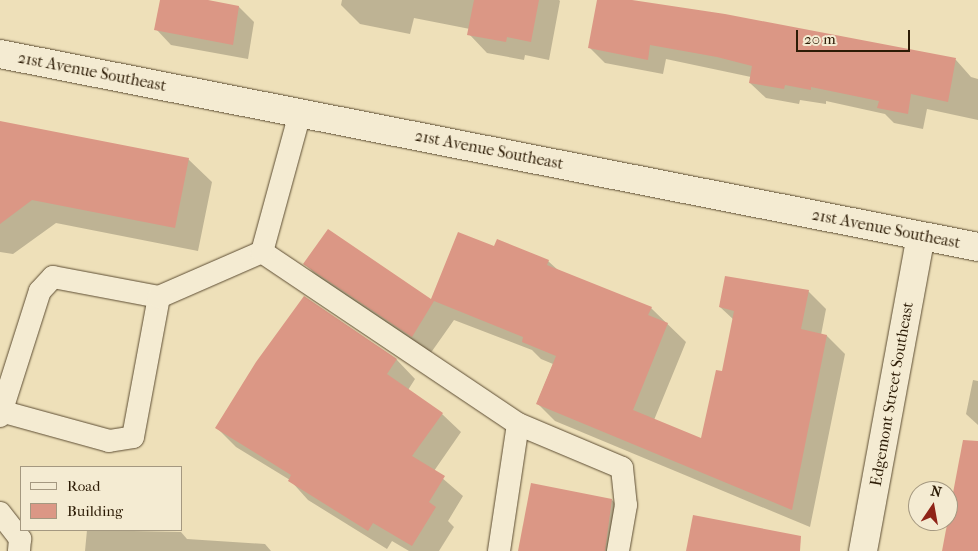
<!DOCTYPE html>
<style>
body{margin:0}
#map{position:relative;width:978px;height:551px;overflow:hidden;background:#eee0b9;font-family:"IM FELL French Canon",serif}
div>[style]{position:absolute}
.shadow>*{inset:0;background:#0003}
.building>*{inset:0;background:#db9785}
.roads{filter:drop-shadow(0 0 1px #5d4d33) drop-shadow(0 0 1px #5d4d33)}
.service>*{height:22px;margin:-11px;padding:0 11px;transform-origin:11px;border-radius:11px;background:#f4ebd2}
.minor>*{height:28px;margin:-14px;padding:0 14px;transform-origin:14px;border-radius:14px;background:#f4ebd2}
.tertiary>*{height:28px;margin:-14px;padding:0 14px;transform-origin:14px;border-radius:14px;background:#f4ebd2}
span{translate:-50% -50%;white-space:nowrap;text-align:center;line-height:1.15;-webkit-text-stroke:4.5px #f4ebd2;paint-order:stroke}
.street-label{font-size:16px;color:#2d1c06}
.legend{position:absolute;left:20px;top:466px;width:162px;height:65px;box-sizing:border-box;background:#f4ebd2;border:1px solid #a49880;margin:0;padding:6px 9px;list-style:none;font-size:15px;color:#2d1c06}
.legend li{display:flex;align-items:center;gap:10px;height:25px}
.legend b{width:25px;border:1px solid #a49880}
.north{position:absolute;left:908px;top:481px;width:50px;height:50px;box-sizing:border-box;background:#f4ebd2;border:1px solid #a49880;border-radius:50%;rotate:12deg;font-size:14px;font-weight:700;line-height:20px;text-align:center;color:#2d1c06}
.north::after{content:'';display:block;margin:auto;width:18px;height:22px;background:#8f2418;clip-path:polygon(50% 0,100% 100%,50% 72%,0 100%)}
.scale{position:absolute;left:796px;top:30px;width:114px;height:22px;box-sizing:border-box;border:2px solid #2d1c06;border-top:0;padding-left:6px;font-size:15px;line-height:18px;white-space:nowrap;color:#2d1c06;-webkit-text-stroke:4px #f4ebd2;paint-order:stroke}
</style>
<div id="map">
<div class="shadow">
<i style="clip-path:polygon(161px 0,201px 0,239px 7px,254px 22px,248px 59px,171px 45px,156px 29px)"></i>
<i style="clip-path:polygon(342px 0,559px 0,560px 1px,549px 60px,525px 55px,524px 60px,487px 53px,469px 34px,470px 29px,414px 18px,410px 34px,360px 24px,341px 5px)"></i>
<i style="clip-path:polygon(598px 0,625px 0,956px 60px,971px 77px,978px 79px,978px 120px,927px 109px,923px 129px,894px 123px,885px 114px,826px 101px,826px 104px,800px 100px,799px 104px,766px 98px,750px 83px,751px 77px,666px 59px,663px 74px,605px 63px,590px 48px)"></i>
<i style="clip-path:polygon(0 122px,188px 159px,212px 182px,198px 251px,56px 223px,13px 254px,0 252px)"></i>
<i style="clip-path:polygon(494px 248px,548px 261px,559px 271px,651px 308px,686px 342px,654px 420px,702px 440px,723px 373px,734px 320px,720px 307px,808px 291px,826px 309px,821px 335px,827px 336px,845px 354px,810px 527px,555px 421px,537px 403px,553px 364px,541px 359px,532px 350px,454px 320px,430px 354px,322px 281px,305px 264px,431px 301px)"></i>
<i style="clip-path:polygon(304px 298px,397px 360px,415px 379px,408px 390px,442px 414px,461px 432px,434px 471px,463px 496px,448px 521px,454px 527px,439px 551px,409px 551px,392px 541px,387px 549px,308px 500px,290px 480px,236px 447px,217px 428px)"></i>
<i style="clip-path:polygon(973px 380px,978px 381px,978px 425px,966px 414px)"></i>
<i style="clip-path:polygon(612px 500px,632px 521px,627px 551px,519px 551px)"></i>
<i style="clip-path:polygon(87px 530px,181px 532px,187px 539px,265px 544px,271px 551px,85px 551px)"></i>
</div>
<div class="building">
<i style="clip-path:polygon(160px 0,208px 0,239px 6px,233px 45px,154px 30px)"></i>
<i style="clip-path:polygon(474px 0,539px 0,531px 42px,507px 37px,506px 42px,467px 35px)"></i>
<i style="clip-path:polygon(597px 0,632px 0,725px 14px,956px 58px,948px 102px,911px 94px,908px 114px,877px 108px,879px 101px,811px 87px,811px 90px,785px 85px,784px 89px,749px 83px,752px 66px,717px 57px,650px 45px,648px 60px,588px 48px)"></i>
<i style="clip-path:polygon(0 121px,189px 158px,175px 228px,32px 200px,0 224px)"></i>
<i style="clip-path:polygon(328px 229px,431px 299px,458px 232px,494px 246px,497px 239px,549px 260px,547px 265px,652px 307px,648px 315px,668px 323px,633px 410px,701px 438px,716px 370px,722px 371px,734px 311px,719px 307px,725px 276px,809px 290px,801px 329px,827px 335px,792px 510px,536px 404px,556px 356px,522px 342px,523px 337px,434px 301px,412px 337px,303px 264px)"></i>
<i style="clip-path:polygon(304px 296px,397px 359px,387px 374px,443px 413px,412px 456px,445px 476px,429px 502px,436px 507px,412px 546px,373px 523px,368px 531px,288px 481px,291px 475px,215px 428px,256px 362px)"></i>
<i style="clip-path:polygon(963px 440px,978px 441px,978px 551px,942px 551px)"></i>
<i style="clip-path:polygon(531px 483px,612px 499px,605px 551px,518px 551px)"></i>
<i style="clip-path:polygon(693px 515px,801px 536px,800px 551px,686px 551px)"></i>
</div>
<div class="roads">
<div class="service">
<i style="left:262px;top:252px;width:308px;rotate:33.9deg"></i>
<i style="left:518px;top:424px;width:113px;rotate:22.9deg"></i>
<i style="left:622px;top:468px;width:37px;rotate:84deg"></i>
<i style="left:626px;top:505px;width:47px;rotate:99.9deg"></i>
<i style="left:4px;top:412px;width:109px;rotate:15.4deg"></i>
<i style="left:109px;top:441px;width:24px;rotate:-9deg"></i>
<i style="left:133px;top:437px;width:142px;rotate:-79.5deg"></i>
<i style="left:0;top:416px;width:131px;rotate:-72.3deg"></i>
<i style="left:40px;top:291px;width:19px;rotate:-47deg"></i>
<i style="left:53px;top:277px;width:108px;rotate:10.7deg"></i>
<i style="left:159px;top:297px;width:112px;rotate:-23.6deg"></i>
<i style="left:262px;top:252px;width:144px;rotate:-74.7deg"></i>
<i style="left:0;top:513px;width:33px;rotate:52deg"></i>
<i style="left:20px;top:539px;width:12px;rotate:95deg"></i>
<i style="left:499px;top:551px;width:128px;rotate:-81.5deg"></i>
</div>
<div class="minor">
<i style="left:863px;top:551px;width:320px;rotate:-79.6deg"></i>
</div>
<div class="tertiary">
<i style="left:0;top:54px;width:997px;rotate:11.16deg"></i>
</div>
</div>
<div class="street-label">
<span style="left:92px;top:72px;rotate:11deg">21st Avenue Southeast</span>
<span style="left:489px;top:150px;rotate:11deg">21st Avenue Southeast</span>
<span style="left:886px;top:229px;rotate:11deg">21st Avenue Southeast</span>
<span style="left:892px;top:394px;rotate:-80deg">Edgemont Street Southeast</span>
</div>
<ul class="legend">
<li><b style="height:6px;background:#f4ebd2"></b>Road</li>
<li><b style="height:14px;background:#db9785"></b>Building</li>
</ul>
<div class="north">N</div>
<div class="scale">20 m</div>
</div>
